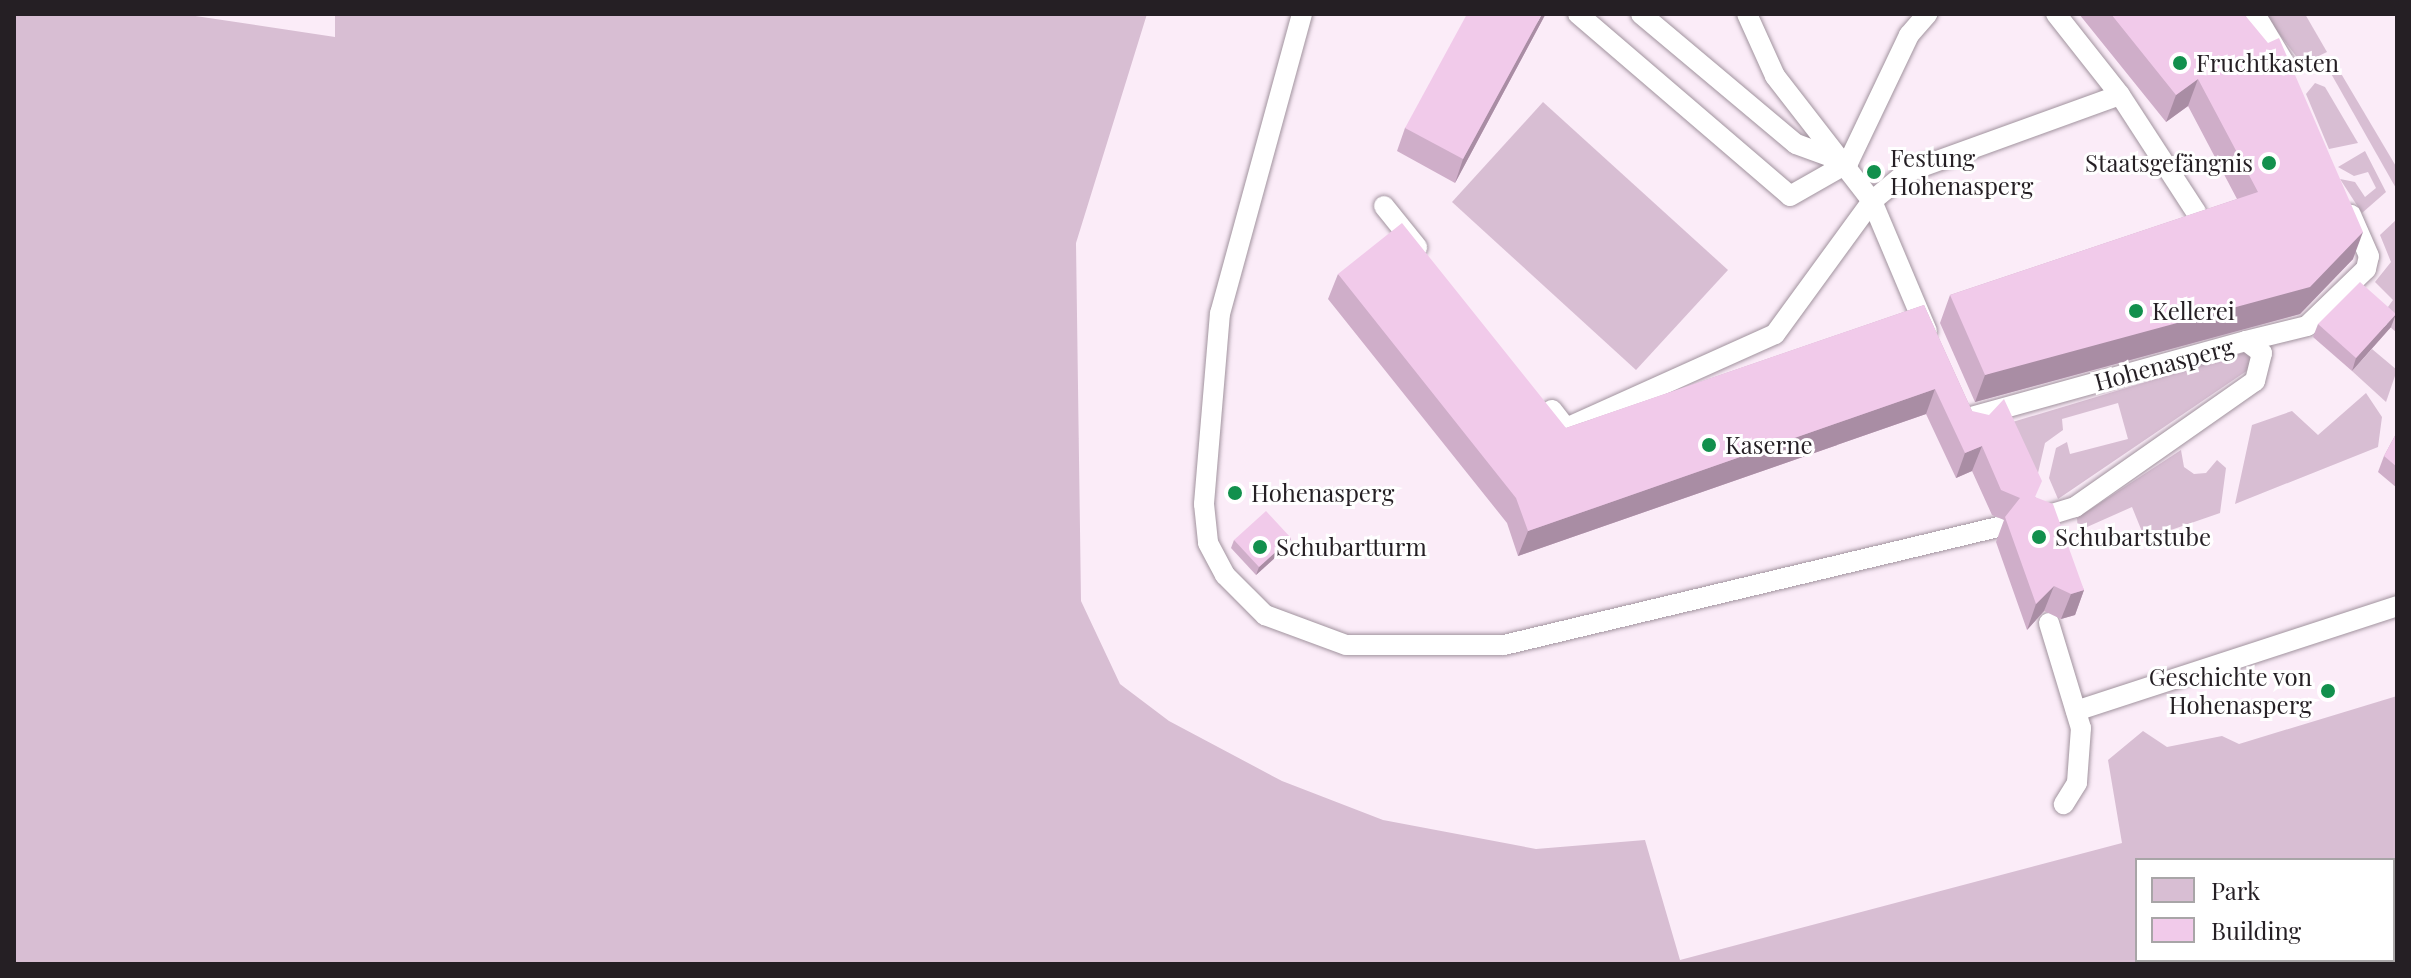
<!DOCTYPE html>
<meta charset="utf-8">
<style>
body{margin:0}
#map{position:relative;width:2411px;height:978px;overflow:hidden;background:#fbecf8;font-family:"Playfair Display",serif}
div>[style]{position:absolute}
.green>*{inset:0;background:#d8bed3}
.roads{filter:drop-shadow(0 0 2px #a1939e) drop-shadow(0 0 2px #a1939e)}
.lane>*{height:20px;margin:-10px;padding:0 10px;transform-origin:10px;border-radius:10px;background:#fff}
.wall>*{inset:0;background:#cfaec9}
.shaded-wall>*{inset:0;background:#a98da4}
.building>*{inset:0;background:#f1caea}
.dots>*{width:22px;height:22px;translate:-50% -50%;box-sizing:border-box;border:4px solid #fff;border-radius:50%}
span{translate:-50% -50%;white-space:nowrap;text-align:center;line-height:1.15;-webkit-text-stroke:6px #fff;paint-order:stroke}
.poi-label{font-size:24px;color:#251f24}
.left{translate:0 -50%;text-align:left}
.right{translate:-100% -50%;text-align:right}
.street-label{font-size:24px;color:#251f24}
.frame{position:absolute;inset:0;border:16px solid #251f24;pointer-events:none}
.legend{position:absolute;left:2135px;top:858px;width:260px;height:104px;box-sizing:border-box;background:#fff;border:2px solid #a8a5a7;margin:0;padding:10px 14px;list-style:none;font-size:24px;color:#251f24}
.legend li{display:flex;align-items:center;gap:16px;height:40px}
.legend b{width:40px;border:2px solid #a8a5a7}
</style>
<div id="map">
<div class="green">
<i style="clip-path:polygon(evenodd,14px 14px,182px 14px,335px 37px,335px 14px,1147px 14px,1076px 243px,1081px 601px,1120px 684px,1169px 721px,1282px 781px,1383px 820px,1536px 849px,1645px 840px,1680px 960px,2122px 843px,2108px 760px,2143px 731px,2167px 747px,2222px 736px,2239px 744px,2397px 696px,2397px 964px,14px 964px,14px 14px,2137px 860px,2393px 860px,2393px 960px,2137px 960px,2137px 860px)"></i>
<i style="clip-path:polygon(2264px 14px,2305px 14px,2327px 52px,2302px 64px)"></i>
<i style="clip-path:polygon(2333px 60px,2397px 168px,2397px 190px,2325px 63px)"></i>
<i style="clip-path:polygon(2315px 83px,2325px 87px,2358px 143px,2329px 149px,2306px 94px)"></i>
<i style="clip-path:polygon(1543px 102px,1728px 270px,1636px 370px,1452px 202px)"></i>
<i style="clip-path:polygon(2365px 151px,2386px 192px,2362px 213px,2340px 179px,2355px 182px,2365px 197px,2376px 188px,2368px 172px,2354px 176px,2338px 167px)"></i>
<i style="clip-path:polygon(2397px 219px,2397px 333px,2380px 318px,2393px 300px,2375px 282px,2391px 262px,2380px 235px)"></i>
<i style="clip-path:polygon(2372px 349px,2397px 370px,2386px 402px,2352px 371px)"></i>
<i style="clip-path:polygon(2246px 352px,2253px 357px,2251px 368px,2058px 499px,2049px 478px,2056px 448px,2067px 442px,2070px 454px,2128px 439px,2118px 403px,2062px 419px,2063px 430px,2045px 443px,2038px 473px,1996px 427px)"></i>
<i style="clip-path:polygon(2366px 393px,2382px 417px,2378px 447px,2235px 504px,2252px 425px,2292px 411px,2318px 435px)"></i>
<i style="clip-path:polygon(2181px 450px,2184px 467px,2194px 474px,2206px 473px,2217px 460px,2226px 468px,2220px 513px,2145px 539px,2132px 507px,2078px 531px,2077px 518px)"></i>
</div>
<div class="roads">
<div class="lane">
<i style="left:1302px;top:14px;width:310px;rotate:105.3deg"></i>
<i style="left:1220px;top:313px;width:192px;rotate:94.8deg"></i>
<i style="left:1204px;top:504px;width:39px;rotate:84deg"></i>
<i style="left:1208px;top:543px;width:36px;rotate:62deg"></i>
<i style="left:1225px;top:575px;width:57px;rotate:45deg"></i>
<i style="left:1265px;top:615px;width:86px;rotate:20.3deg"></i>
<i style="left:1346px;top:645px;width:158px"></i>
<i style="left:1504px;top:645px;width:508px;rotate:-13.43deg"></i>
<i style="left:1578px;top:14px;width:279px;rotate:40.6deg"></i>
<i style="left:1790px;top:196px;width:67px;rotate:-29.6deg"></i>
<i style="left:1848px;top:163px;width:142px;rotate:-64.5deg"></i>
<i style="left:1909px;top:35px;width:28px;rotate:-49deg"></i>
<i style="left:1641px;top:14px;width:202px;rotate:40deg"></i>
<i style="left:1796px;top:144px;width:52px;rotate:20.2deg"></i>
<i style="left:1747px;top:14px;width:68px;rotate:65.7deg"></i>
<i style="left:1775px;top:76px;width:158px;rotate:52.2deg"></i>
<i style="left:1872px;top:201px;width:141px;rotate:67.1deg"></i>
<i style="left:2255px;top:14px;width:58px;rotate:59deg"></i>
<i style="left:2120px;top:95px;width:140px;rotate:57deg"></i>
<i style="left:1384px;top:206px;width:53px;rotate:51.2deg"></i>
<i style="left:2246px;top:341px;width:63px;rotate:-13.8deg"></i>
<i style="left:2307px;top:326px;width:82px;rotate:-44deg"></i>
<i style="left:2366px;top:269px;width:13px;rotate:-77deg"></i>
<i style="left:2369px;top:256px;width:45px;rotate:-113.7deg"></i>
<i style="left:1552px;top:410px;width:23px;rotate:52deg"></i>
<i style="left:1566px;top:428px;width:229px;rotate:-24.2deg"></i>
<i style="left:1775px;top:334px;width:165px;rotate:-53.9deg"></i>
<i style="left:1872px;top:201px;width:45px;rotate:-39.6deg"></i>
<i style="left:1907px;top:172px;width:226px;rotate:-19.9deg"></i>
<i style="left:2120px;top:95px;width:103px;rotate:-128.3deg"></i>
<i style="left:1974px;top:429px;width:13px;rotate:-119deg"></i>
<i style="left:1968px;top:418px;width:288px;rotate:-15.5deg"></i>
<i style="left:2246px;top:341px;width:20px;rotate:37deg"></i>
<i style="left:2262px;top:353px;width:29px;rotate:104deg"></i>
<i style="left:2255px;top:381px;width:220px;rotate:145deg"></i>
<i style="left:2075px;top:507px;width:39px;rotate:163deg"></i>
<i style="left:2049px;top:623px;width:110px;rotate:73.1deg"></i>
<i style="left:2081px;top:728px;width:55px;rotate:94.2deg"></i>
<i style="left:2077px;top:783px;width:25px;rotate:122deg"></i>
<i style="left:2076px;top:711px;width:338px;rotate:-18.1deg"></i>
</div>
</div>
<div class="wall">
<i style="clip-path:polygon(2079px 14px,2244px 14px,2353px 259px,2300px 314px,1975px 402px,1940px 323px,1950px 295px,2237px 199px,2188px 106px,2166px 122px)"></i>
<i style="clip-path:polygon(1544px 17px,1455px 183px,1397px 151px,1405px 128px)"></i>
<i style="clip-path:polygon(1338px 274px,1566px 428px,1924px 305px,1972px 411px,2036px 498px,2084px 590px,2075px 615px,2061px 619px,2044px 611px,2027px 630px,1996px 542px,2004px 520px,1992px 515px,1972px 471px,1956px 478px,1926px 414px,1518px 556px,1507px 523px,1328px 299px)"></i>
<i style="clip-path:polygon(2318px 324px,2391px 327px,2352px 371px,2313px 337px)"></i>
<i style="clip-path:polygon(2397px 432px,2397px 488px,2378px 472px,2384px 456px)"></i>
<i style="clip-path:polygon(1234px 540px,1288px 546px,1256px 575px,1231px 548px)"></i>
</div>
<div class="shaded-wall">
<i style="clip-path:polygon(1542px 14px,1546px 14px,1544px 17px,1455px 183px,1463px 159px)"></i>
<i style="clip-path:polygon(2198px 79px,2188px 106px,2166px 122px,2176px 95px)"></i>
<i style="clip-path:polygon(2363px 232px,2353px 259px,2300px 314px,1975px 402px,1985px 375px)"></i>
<i style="clip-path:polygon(2396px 314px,2391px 327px,2352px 371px,2356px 358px)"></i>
<i style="clip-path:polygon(1935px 389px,1926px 414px,1518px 556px,1528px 531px)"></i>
<i style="clip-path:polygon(1982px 446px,1972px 471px,1956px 478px,1965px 453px)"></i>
<i style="clip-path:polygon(1291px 538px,1288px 546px,1256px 575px,1259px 567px)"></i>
<i style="clip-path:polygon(2054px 586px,2044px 611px,2027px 630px,2036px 604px)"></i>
<i style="clip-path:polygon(2084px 590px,2075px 615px,2061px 619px,2071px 594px)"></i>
</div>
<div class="building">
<i style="clip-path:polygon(1467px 14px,1542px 14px,1463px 159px,1405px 128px)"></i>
<i style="clip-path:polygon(2111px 14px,2244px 14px,2268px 43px,2279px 38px,2363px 232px,2310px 287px,1985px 375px,1950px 295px,2258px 192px,2198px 79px,2176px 95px)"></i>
<i style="clip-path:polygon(1402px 223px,1566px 428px,1924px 305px,1972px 411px,1989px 415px,2004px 399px,2042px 481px,2035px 497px,2053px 504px,2084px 590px,2071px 594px,2054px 586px,2036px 604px,2005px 517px,2020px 498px,2001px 490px,1982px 446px,1965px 453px,1935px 389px,1528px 531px,1516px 498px,1338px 274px)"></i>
<i style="clip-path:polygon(2360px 282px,2396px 314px,2356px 358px,2318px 324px)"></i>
<i style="clip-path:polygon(2397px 432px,2397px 467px,2384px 456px)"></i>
<i style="clip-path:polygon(1266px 511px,1291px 538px,1259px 567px,1234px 540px)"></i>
</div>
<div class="dots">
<i style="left:2180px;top:63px;background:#12904d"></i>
<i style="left:2269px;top:163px;background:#12904d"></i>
<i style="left:1874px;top:172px;background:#12904d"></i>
<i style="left:2136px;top:311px;background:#12904d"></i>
<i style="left:1709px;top:445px;background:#12904d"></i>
<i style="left:1235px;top:493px;background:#12904d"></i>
<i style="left:2039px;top:537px;background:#12904d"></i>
<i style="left:1260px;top:547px;background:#12904d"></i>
<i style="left:2328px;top:691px;background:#12904d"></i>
</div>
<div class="poi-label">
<span class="left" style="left:2196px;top:63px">Fruchtkasten</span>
<span class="left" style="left:1890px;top:172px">Festung<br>Hohenasperg</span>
<span class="right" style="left:2253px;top:163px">Staatsgefängnis</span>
<span class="left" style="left:2152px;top:311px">Kellerei</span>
<span class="left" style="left:1725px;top:445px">Kaserne</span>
<span class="left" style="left:1251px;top:493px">Hohenasperg</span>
<span class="left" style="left:2055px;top:537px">Schubartstube</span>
<span class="left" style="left:1276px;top:547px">Schubartturm</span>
<span class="right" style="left:2312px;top:691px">Geschichte von<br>Hohenasperg</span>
</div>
<div class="street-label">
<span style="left:2164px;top:364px;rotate:-15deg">Hohenasperg</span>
</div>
<div class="frame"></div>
<ul class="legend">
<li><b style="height:22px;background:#d8bed3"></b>Park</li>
<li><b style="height:22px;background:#f1caea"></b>Building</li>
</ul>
</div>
